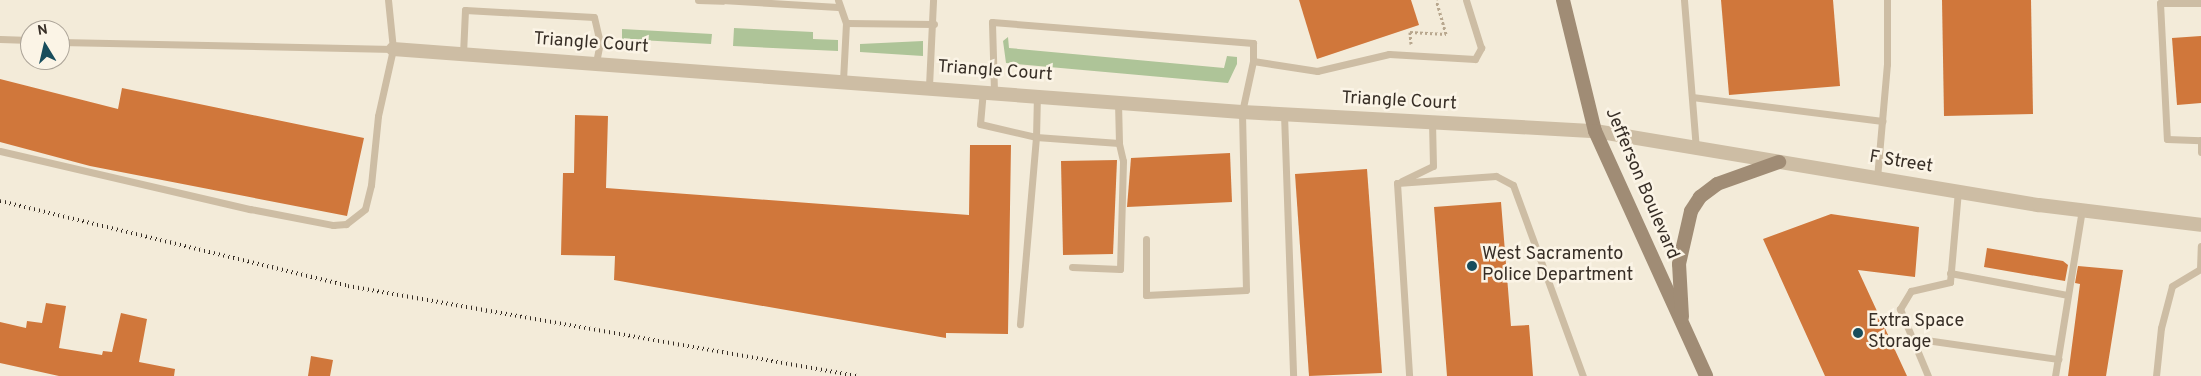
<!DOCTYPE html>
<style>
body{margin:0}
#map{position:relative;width:2201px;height:376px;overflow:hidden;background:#f3ebd9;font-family:Overpass,sans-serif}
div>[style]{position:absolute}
.green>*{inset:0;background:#aec498}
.building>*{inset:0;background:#d0773b}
.path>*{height:3px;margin-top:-1.5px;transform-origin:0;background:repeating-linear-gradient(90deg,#b8a78e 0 2.5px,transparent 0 5px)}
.service>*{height:7px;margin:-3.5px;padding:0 3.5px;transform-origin:3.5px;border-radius:3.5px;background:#cdbda4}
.minor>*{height:14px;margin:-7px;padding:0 7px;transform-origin:7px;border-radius:7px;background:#cdbda4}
.secondary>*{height:14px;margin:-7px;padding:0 7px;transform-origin:7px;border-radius:7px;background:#a08c75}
.rail>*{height:4px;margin-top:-2px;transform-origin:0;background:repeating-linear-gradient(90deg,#372e26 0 1px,transparent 0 5px)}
.dots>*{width:14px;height:14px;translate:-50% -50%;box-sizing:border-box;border:2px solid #fbf4e6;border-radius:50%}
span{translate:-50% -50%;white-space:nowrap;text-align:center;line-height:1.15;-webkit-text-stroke:5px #fbf4e6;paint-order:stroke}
.street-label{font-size:18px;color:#372e26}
.poi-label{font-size:18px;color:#372e26}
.left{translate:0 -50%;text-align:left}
.north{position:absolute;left:20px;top:20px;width:50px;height:50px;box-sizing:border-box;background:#fbf4e6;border:1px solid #ada599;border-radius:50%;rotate:351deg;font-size:14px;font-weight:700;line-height:20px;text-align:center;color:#372e26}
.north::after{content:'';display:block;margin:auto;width:18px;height:22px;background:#184d5c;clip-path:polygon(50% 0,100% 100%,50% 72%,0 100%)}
</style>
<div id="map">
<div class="green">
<i style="clip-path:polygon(734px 28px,813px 32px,813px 39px,838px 40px,838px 51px,733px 46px)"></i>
<i style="clip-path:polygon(622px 29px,712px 34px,711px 44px,622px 39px)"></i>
<i style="clip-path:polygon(1008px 37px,1009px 48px,1224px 68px,1227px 56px,1237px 57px,1237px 64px,1228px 83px,1006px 63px,1003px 41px)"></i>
<i style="clip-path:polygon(923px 41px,923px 56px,860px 52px,860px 44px)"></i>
</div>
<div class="building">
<i style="clip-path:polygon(1299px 0,1411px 0,1419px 25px,1317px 59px)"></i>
<i style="clip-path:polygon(1721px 0,1833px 0,1840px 86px,1729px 95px)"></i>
<i style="clip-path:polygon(1942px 0,2031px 0,2033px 114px,1944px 116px)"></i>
<i style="clip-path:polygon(2201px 36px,2201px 103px,2177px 105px,2172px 38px)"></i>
<i style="clip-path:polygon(0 79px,118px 109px,122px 88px,364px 138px,347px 216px,90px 166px,0 142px)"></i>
<i style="clip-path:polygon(575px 115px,608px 116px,606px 188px,969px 215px,970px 145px,1011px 145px,1008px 334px,946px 333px,946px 338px,614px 280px,615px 256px,561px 255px,563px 173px,574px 173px)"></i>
<i style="clip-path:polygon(1230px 153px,1232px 202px,1127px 207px,1131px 158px)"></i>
<i style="clip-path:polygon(1117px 160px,1113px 254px,1063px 255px,1061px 161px)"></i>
<i style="clip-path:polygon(1367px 169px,1382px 373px,1309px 376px,1295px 174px)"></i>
<i style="clip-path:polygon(1501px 202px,1511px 326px,1529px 325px,1533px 376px,1447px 376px,1434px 207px)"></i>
<i style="clip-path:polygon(1831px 214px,1919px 227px,1915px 277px,1858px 270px,1907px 376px,1825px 376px,1763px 239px)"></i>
<i style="clip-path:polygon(1987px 248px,2063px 261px,2068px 265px,2065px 281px,1984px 267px)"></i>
<i style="clip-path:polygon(2078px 266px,2123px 270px,2106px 376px,2068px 376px,2080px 284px,2075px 283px)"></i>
<i style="clip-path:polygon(46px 303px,66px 306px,59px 348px,102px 355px,103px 351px,112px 352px,121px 313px,147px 319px,139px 362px,175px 369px,174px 376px,59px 376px,0 363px,0 322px,26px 328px,27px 321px,42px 323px)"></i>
<i style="clip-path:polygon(311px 356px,333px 360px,330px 376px,308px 376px)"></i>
</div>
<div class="path">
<i style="left:1411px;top:44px;width:12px;rotate:-95deg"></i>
<i style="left:1410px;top:32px;width:36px;rotate:3deg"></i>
<i style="left:1446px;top:34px;width:35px;rotate:-106deg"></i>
</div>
<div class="service">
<i style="left:698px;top:0;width:24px;rotate:2deg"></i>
<i style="left:722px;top:0;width:116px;rotate:3.5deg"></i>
<i style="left:838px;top:0;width:24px;rotate:71deg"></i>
<i style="left:846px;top:23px;width:57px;rotate:93deg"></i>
<i style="left:1684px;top:0;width:148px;rotate:85.4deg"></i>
<i style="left:2201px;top:3px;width:41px;rotate:180deg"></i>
<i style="left:2160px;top:3px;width:136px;rotate:87.1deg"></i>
<i style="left:2167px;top:139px;width:34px;rotate:2deg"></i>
<i style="left:846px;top:23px;width:88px;rotate:0.7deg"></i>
<i style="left:0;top:39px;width:30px;rotate:2deg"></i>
<i style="left:60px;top:42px;width:333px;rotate:1.2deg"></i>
<i style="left:463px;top:54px;width:44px;rotate:-87.4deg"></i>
<i style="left:465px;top:10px;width:129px;rotate:3.1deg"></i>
<i style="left:594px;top:17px;width:26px;rotate:77deg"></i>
<i style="left:600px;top:42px;width:21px;rotate:101deg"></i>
<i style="left:929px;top:86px;width:86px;rotate:-87.3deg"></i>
<i style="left:983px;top:90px;width:34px;rotate:95deg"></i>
<i style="left:980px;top:124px;width:57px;rotate:13.1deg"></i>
<i style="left:1036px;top:137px;width:188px;rotate:94.9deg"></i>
<i style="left:994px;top:91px;width:69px;rotate:-91.7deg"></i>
<i style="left:992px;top:22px;width:262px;rotate:4.6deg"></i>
<i style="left:1253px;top:43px;width:18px;rotate:90deg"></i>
<i style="left:1037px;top:94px;width:43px;rotate:91.3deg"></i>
<i style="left:1036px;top:137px;width:83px;rotate:4.1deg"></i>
<i style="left:1119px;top:143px;width:41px;rotate:-91.4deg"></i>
<i style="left:1692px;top:97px;width:192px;rotate:7.2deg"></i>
<i style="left:1284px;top:114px;width:262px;rotate:88deg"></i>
<i style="left:2201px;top:140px;width:12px;rotate:90deg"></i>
<i style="left:0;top:151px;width:257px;rotate:13.1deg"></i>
<i style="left:250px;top:209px;width:85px;rotate:10.9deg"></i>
<i style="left:333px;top:225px;width:13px;rotate:-4deg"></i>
<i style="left:346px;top:224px;width:24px;rotate:-38deg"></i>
<i style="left:365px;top:209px;width:25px;rotate:-76deg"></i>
<i style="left:371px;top:185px;width:69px;rotate:-84.2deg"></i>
<i style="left:378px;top:116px;width:69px;rotate:-77.4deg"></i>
<i style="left:393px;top:49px;width:49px;rotate:-95.8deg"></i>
<i style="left:1877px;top:178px;width:114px;rotate:-85deg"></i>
<i style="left:1887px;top:64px;width:64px;rotate:-90deg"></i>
<i style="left:1402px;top:181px;width:34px;rotate:-26deg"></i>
<i style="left:1433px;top:166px;width:43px;rotate:-91.3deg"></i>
<i style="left:1397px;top:183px;width:99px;rotate:-4deg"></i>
<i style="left:1496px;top:176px;width:19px;rotate:28deg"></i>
<i style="left:1513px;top:185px;width:203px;rotate:69.9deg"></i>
<i style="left:1397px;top:183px;width:193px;rotate:86.4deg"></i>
<i style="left:1146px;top:239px;width:56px;rotate:90deg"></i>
<i style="left:1146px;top:295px;width:100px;rotate:-2.9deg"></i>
<i style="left:1246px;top:290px;width:178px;rotate:-91.3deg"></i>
<i style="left:1242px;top:112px;width:52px;rotate:-77.8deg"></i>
<i style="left:1253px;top:61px;width:65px;rotate:8.9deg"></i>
<i style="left:1317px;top:71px;width:74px;rotate:-13.3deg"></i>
<i style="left:1389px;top:54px;width:86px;rotate:3.3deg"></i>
<i style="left:1475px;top:59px;width:13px;rotate:-61deg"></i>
<i style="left:1481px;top:48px;width:50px;rotate:-107.4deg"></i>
<i style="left:1072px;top:267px;width:48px;rotate:2.4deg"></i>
<i style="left:1120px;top:269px;width:108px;rotate:-88.4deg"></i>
<i style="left:1123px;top:161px;width:18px;rotate:-103deg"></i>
<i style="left:1950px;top:273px;width:119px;rotate:10.6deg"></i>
<i style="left:1912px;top:338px;width:148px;rotate:8.2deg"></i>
<i style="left:1928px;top:376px;width:73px;rotate:-112.7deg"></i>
<i style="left:1900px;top:309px;width:21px;rotate:-59deg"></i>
<i style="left:1911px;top:291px;width:40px;rotate:-13deg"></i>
<i style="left:1950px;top:282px;width:91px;rotate:-85deg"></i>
<i style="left:2055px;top:376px;width:168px;rotate:-80.8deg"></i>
<i style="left:2156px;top:376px;width:48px;rotate:-84.1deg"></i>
<i style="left:2161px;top:328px;width:43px;rotate:-75.3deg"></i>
<i style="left:2172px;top:286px;width:33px;rotate:-31deg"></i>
<i style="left:2200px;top:269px;width:23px;rotate:-88deg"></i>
</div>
<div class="minor">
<i style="left:393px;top:49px;width:851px;rotate:4.24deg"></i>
<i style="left:1242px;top:112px;width:354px;rotate:3.1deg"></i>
<i style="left:1595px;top:131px;width:450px;rotate:9.5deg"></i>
<i style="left:2039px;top:205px;width:163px;rotate:7deg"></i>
</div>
<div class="secondary">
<i style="left:1563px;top:0;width:135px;rotate:76.3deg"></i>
<i style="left:1595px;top:131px;width:269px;rotate:65.6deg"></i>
<i style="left:1682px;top:317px;width:53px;rotate:-93.2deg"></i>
<i style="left:1679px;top:264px;width:54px;rotate:-77.2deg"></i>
<i style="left:1691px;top:211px;width:17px;rotate:-57deg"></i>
<i style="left:1700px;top:197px;width:21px;rotate:-37deg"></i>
<i style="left:1717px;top:184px;width:66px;rotate:-19.5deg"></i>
</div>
<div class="rail">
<i style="left:0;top:201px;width:358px;rotate:13.7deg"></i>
<i style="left:348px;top:286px;width:517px;rotate:10.03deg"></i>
</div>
<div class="dots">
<i style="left:1472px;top:266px;background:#184d5c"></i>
<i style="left:1858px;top:333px;background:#184d5c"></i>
</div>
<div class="street-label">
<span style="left:591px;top:44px;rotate:4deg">Triangle Court</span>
<span style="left:995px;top:72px;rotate:4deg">Triangle Court</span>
<span style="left:1399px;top:102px;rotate:3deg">Triangle Court</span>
<span style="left:1901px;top:163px;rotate:9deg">F Street</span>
<span style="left:1641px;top:184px;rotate:67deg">Jefferson Boulevard</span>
</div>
<div class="poi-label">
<span class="left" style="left:1482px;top:266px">West Sacramento<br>Police Department</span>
<span class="left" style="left:1868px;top:333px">Extra Space<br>Storage</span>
</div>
<div class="north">N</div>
</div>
